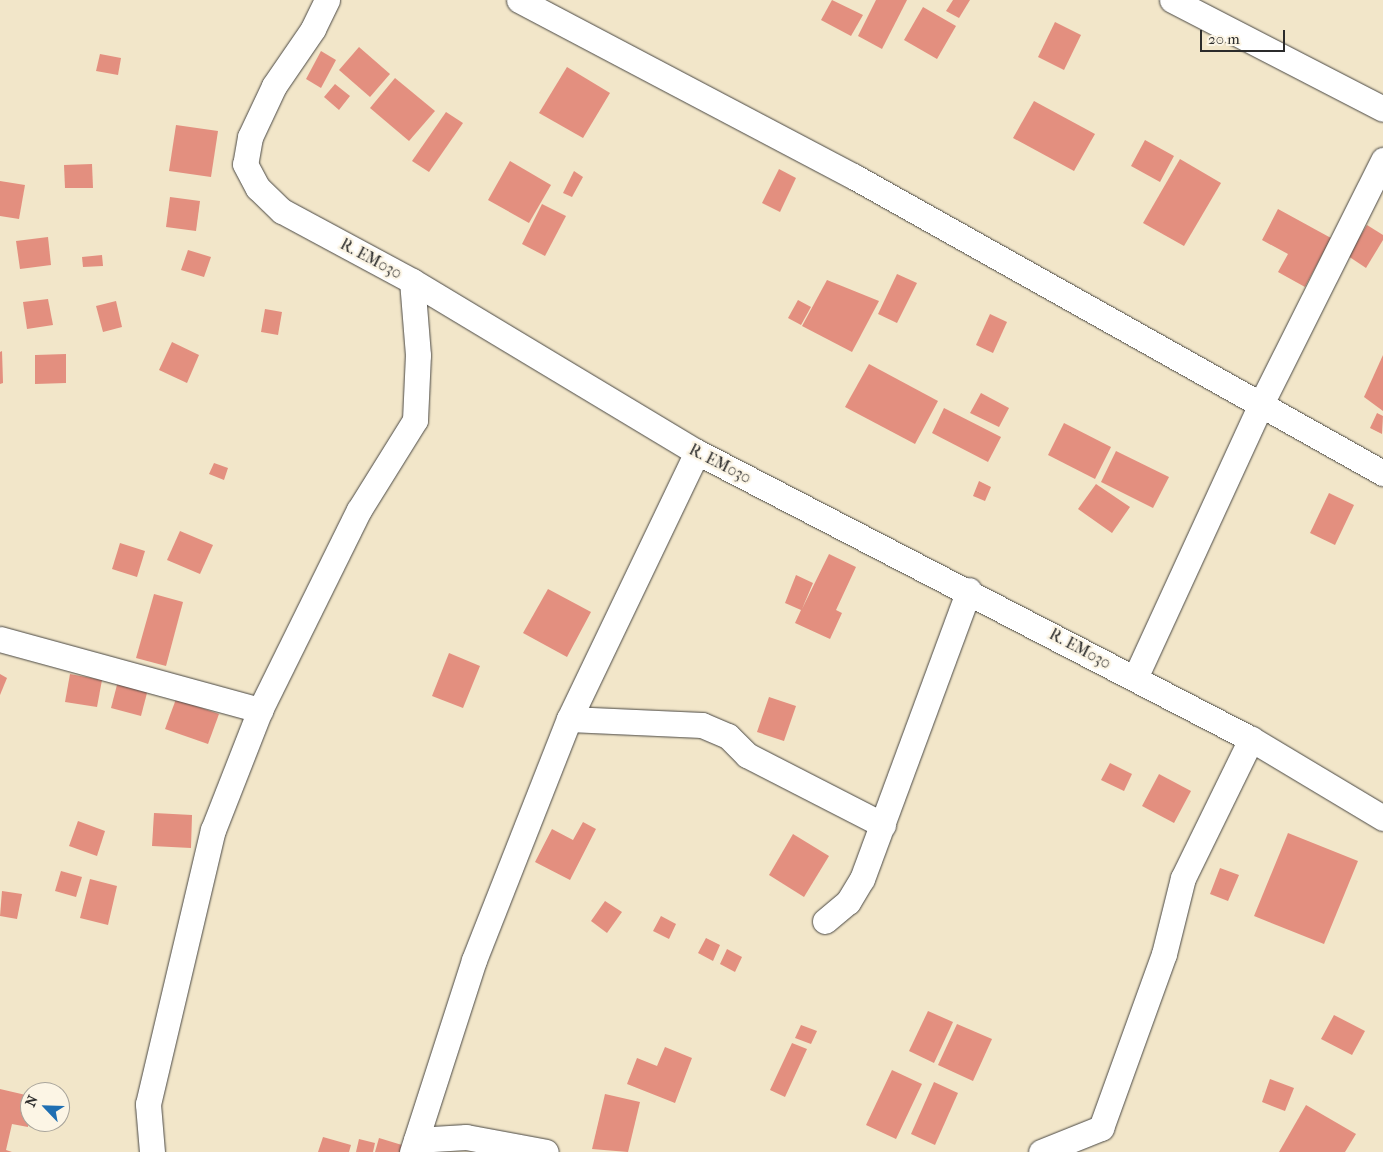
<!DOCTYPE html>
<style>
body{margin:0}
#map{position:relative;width:1383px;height:1152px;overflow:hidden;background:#f2e6c9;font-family:"IM FELL French Canon",serif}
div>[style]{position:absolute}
.building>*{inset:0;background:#e38f7f}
.roads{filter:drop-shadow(0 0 1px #494743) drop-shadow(0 0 1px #494743)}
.minor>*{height:25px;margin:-12.5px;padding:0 12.5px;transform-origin:12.5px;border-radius:12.5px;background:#fff}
span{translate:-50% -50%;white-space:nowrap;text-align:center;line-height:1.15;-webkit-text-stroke:4.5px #fcf5e5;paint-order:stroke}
.street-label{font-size:16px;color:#2b2b2b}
.north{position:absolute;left:20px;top:1082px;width:50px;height:50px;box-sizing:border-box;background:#fcf5e5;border:1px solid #a8a49b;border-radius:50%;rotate:294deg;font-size:14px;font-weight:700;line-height:20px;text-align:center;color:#2b2b2b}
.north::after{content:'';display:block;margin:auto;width:18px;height:22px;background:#1f6fb2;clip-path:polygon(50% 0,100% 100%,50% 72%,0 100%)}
.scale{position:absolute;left:1200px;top:30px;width:85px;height:22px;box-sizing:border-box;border:2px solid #2b2b2b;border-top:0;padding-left:6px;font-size:15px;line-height:18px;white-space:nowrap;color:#2b2b2b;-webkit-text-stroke:4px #fcf5e5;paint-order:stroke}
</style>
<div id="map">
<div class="building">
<i style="clip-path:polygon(832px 0,863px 15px,851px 36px,821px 20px)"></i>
<i style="clip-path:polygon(876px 0,907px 0,882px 49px,858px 36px)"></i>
<i style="clip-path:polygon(953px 0,970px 0,959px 18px,946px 11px)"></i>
<i style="clip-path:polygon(923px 7px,956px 26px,937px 59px,904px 40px)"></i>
<i style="clip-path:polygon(1055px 22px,1081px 35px,1064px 70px,1038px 57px)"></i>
<i style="clip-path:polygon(359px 47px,390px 74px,370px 97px,339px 70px)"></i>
<i style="clip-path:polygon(321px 51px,336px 60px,321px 88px,306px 79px)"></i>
<i style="clip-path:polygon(100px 54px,121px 58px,118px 75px,96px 71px)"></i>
<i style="clip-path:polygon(567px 67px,610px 93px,583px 138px,539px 113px)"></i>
<i style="clip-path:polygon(395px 78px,435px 111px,409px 141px,370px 108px)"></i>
<i style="clip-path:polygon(335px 84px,350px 96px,339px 110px,324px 97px)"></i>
<i style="clip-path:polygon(1034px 101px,1095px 134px,1074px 171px,1013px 138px)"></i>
<i style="clip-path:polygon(446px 112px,463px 123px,429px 172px,412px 161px)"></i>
<i style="clip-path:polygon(176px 125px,218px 131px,211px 177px,169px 171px)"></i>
<i style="clip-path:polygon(1145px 140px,1174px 156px,1160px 182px,1131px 166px)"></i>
<i style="clip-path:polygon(1180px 159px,1221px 183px,1184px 246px,1143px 223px)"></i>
<i style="clip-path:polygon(510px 161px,551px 185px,529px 223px,488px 200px)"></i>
<i style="clip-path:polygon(92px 164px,93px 188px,65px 188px,64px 165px)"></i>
<i style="clip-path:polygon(779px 169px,796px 178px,780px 212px,762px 203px)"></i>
<i style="clip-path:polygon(574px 171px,583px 177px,572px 197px,563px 193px)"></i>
<i style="clip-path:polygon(0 181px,25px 185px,19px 219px,0 216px)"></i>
<i style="clip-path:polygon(170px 197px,200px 201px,196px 231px,166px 227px)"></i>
<i style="clip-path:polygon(542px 204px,566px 216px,545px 256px,522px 244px)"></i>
<i style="clip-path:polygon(1278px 209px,1331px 238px,1305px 287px,1278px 272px,1288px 254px,1262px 240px)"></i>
<i style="clip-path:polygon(1367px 225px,1383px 235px,1383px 240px,1366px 268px,1348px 256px)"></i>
<i style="clip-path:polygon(48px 237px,51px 265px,20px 269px,16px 241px)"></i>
<i style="clip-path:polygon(188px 250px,211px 257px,204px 277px,181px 270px)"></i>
<i style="clip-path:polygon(102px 255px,103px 266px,83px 267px,82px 257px)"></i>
<i style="clip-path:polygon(897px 274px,917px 283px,897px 323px,878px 314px)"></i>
<i style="clip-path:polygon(827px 280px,879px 301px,852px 352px,802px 326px)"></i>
<i style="clip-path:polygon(48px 299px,53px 325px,27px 329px,23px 302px)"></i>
<i style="clip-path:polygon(798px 300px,811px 307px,801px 325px,788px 318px)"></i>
<i style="clip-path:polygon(116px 301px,122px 327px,103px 332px,96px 306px)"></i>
<i style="clip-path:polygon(265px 309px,282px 312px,278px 335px,261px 332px)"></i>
<i style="clip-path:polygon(990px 314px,1007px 322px,993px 353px,976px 345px)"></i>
<i style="clip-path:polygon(172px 342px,199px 355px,187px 383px,159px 370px)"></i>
<i style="clip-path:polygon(2px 351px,3px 383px,0 384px,0 352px)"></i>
<i style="clip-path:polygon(66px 354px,66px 383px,35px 384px,35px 355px)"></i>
<i style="clip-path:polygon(1383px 355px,1383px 411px,1364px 397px)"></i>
<i style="clip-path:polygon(869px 364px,938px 401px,915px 444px,845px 407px)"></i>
<i style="clip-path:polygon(981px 393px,1009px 408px,999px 427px,970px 413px)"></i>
<i style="clip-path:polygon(944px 408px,1001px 437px,988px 462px,932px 433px)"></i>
<i style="clip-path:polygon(1377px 413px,1383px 416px,1382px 434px,1370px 428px)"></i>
<i style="clip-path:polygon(1064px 423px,1111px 447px,1095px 479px,1048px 455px)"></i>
<i style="clip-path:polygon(1116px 451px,1169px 477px,1153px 508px,1101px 482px)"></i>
<i style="clip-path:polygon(214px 463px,228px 468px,224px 480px,209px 474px)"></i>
<i style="clip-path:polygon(979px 481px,991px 487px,985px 501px,973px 496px)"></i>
<i style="clip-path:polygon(1096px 484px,1130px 507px,1112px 533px,1078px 509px)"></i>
<i style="clip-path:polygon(1329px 493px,1354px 505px,1335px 545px,1310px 533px)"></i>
<i style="clip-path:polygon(180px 531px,213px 545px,200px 574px,167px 560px)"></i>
<i style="clip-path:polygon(120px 543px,145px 551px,137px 577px,112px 569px)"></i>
<i style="clip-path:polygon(829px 554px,856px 567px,836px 610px,842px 613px,830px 639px,795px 623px,801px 610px,785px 603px,796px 575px,813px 583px,802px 609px)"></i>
<i style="clip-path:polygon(548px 589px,591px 612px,567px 657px,523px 633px)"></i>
<i style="clip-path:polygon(154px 594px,183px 602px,166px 666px,136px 658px)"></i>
<i style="clip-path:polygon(449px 653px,480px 666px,463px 708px,432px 696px)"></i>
<i style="clip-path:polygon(0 674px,7px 678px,0 695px)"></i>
<i style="clip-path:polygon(70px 674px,102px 680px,97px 707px,65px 702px)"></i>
<i style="clip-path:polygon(118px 681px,148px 689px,141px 716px,111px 708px)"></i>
<i style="clip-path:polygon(769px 697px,796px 706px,784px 741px,757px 732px)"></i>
<i style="clip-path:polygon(176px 699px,219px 714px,208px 744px,165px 729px)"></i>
<i style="clip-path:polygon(1110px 763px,1132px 774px,1124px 791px,1101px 780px)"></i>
<i style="clip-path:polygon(1159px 774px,1191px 791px,1174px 823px,1142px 806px)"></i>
<i style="clip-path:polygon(154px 813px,192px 815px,191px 848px,152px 846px)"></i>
<i style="clip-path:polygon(78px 821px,105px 831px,97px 856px,69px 846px)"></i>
<i style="clip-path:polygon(583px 822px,596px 829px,570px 880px,535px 862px,552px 829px,573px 840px)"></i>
<i style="clip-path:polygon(1288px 833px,1358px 861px,1324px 944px,1254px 916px)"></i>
<i style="clip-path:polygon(793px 834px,829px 856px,804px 897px,769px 875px)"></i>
<i style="clip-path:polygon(1220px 868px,1239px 875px,1228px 901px,1210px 894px)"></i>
<i style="clip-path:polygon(61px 871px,82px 877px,76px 897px,55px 891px)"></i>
<i style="clip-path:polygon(90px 879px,117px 886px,108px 925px,80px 918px)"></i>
<i style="clip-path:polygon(2px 891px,22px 894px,17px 919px,0 916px)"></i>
<i style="clip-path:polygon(605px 901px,622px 912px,607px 933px,591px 921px)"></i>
<i style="clip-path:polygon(661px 916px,676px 924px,669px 939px,653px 931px)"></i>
<i style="clip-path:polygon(706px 938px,720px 945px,713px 961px,698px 953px)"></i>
<i style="clip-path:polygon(727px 949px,742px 957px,735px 972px,720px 964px)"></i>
<i style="clip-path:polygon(928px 1011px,953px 1022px,934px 1063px,909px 1051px)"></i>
<i style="clip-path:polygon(1334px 1015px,1365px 1031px,1352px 1055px,1321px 1039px)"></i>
<i style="clip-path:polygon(957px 1024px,992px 1039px,973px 1081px,938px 1065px)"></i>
<i style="clip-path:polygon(801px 1025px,817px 1031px,811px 1044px,795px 1038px)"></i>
<i style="clip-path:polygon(792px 1043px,807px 1049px,785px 1097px,770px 1090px)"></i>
<i style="clip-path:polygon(665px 1047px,692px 1058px,675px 1103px,627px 1084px,637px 1058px,657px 1066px)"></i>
<i style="clip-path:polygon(892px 1070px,922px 1084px,896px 1139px,866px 1125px)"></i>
<i style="clip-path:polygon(1270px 1079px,1294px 1088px,1285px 1111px,1262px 1102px)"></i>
<i style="clip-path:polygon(934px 1082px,958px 1093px,935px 1145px,911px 1134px)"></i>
<i style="clip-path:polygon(0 1089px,30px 1096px,28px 1127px,12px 1124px,6px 1150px,12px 1152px,0 1152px)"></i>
<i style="clip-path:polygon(605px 1094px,640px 1102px,628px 1152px,592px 1149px)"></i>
<i style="clip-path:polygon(1306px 1105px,1356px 1134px,1345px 1152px,1279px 1152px)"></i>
<i style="clip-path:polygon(323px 1137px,351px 1145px,349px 1152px,318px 1152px)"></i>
<i style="clip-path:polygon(379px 1138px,402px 1145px,400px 1152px,375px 1152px)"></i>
<i style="clip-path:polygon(359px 1139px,375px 1143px,373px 1152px,356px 1152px)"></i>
</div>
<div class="roads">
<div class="minor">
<i style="left:327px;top:0;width:32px;rotate:116deg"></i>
<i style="left:313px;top:29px;width:69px;rotate:124.4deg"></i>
<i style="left:274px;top:86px;width:56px;rotate:115.2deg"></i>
<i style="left:250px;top:137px;width:27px;rotate:100deg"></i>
<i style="left:245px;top:164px;width:27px;rotate:62deg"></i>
<i style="left:258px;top:188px;width:33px;rotate:44deg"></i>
<i style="left:282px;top:211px;width:148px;rotate:28.3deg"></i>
<i style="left:412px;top:281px;width:332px;rotate:31deg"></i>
<i style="left:697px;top:452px;width:624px;rotate:27.39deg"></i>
<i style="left:1251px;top:739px;width:154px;rotate:30.9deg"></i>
<i style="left:519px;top:0;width:378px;rotate:27.8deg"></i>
<i style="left:853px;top:176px;width:608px;rotate:29.27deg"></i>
<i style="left:1172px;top:0;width:237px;rotate:27.3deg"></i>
<i style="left:0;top:639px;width:270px;rotate:15.3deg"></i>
<i style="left:1135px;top:678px;width:304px;rotate:-65.3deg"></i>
<i style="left:1262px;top:402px;width:271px;rotate:-63.4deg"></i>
<i style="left:569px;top:719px;width:133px;rotate:2.6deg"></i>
<i style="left:702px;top:725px;width:28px;rotate:23deg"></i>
<i style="left:728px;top:736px;width:27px;rotate:45deg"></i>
<i style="left:747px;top:755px;width:153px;rotate:27.2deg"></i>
<i style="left:825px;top:921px;width:30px;rotate:-40deg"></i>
<i style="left:848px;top:902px;width:27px;rotate:-59deg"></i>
<i style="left:862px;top:879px;width:308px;rotate:-69.7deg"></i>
<i style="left:416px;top:1140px;width:50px;rotate:-3.4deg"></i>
<i style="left:466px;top:1137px;width:81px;rotate:10.6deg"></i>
<i style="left:152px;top:1152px;width:48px;rotate:-94.8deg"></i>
<i style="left:148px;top:1104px;width:282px;rotate:-76.7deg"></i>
<i style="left:213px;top:830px;width:129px;rotate:-68.6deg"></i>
<i style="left:260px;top:710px;width:223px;rotate:-63.7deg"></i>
<i style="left:359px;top:510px;width:106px;rotate:-58.1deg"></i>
<i style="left:415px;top:420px;width:65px;rotate:-87.4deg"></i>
<i style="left:418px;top:355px;width:74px;rotate:-94.6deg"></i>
<i style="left:412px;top:1152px;width:202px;rotate:-72.1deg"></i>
<i style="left:474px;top:960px;width:259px;rotate:-68.5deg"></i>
<i style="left:569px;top:719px;width:296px;rotate:-64.4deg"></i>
<i style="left:1041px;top:1152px;width:65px;rotate:-21.8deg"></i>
<i style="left:1101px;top:1128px;width:185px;rotate:-70.1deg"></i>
<i style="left:1164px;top:954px;width:78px;rotate:-76deg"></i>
<i style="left:1183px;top:878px;width:155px;rotate:-63.9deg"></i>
</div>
</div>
<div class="street-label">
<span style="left:371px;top:259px;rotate:28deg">R. EM030</span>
<span style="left:720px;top:464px;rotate:27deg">R. EM030</span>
<span style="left:1080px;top:649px;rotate:28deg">R. EM030</span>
</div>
<div class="north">N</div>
<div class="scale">20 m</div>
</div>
